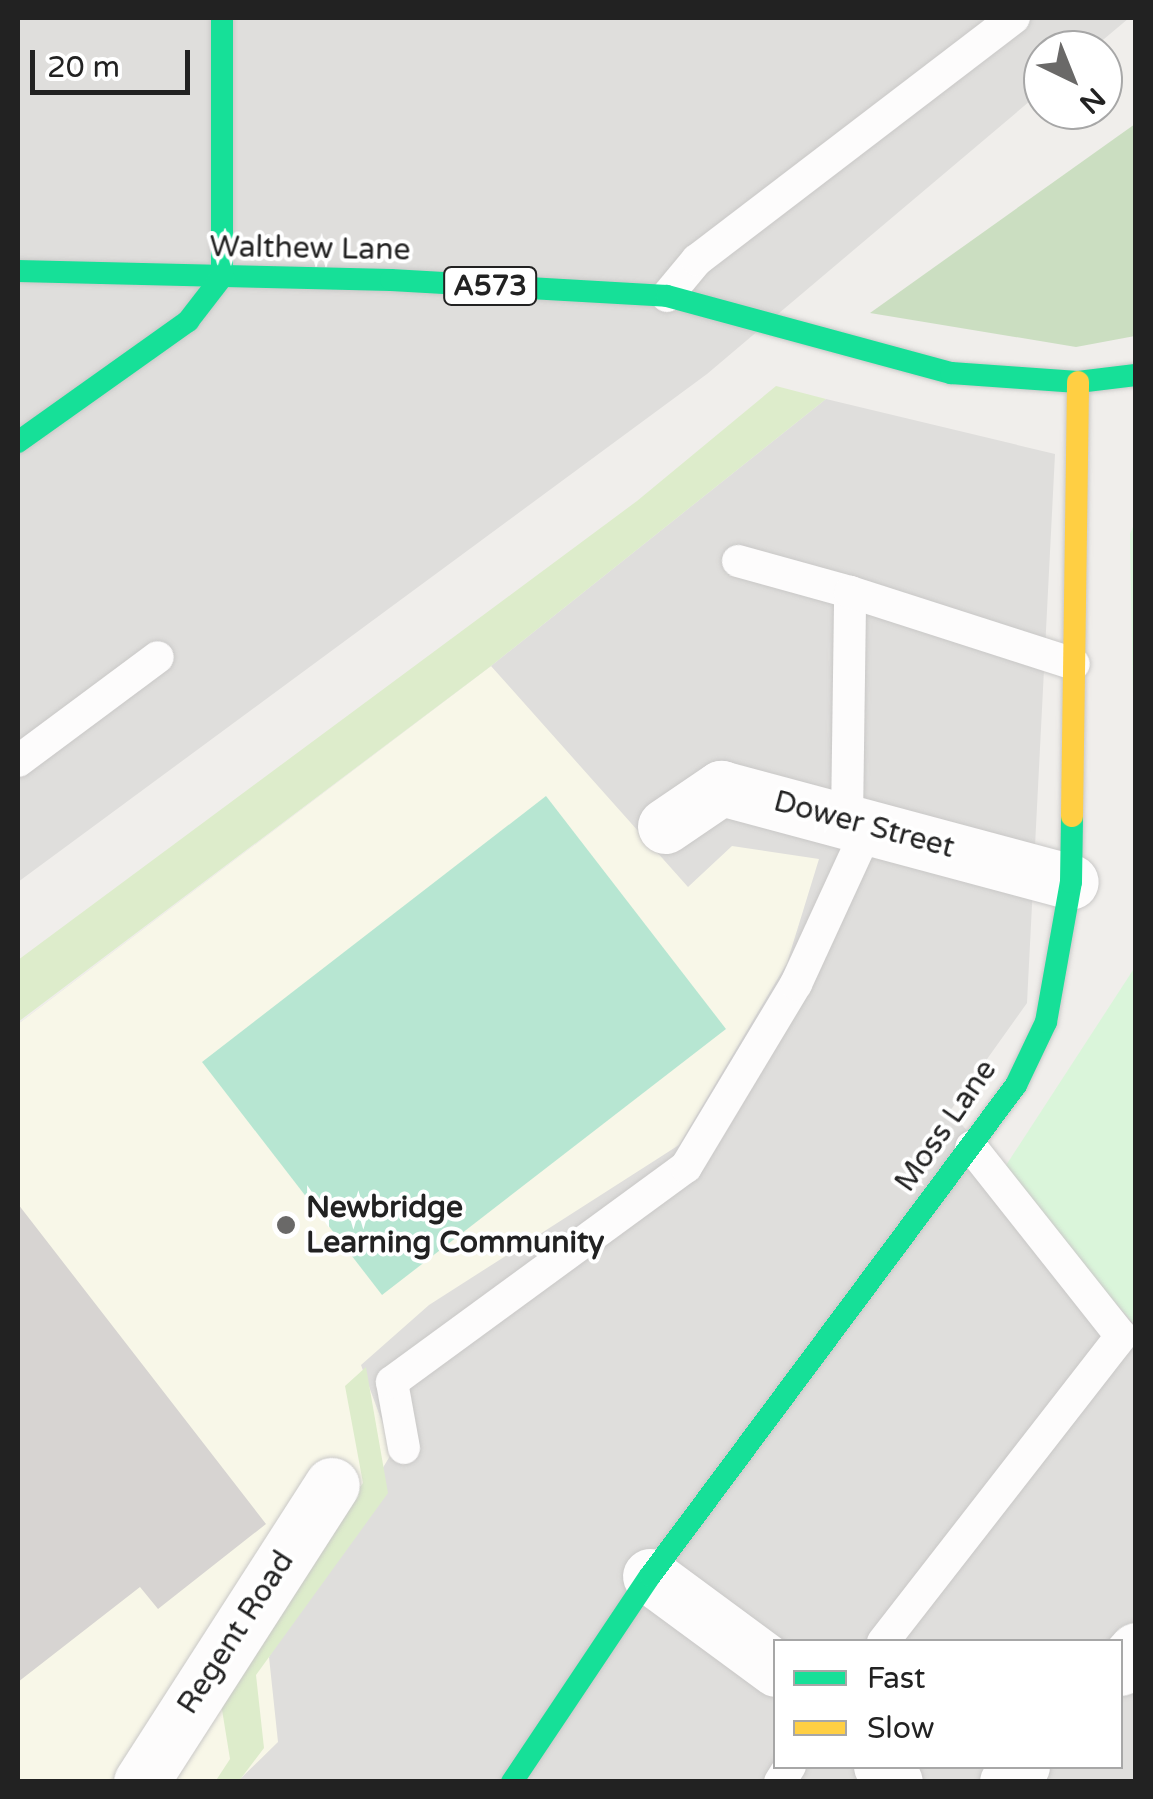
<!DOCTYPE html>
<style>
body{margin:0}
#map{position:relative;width:1153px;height:1799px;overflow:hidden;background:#f0eeeb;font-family:"Varela Round",sans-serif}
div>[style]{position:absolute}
.residential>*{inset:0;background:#dfdedc}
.education>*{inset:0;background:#f8f7e8}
.grass>*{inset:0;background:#ddeccb}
.forest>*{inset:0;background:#cbdec1}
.park>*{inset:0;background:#daf5da}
.pitch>*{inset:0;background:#b7e6d2}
.building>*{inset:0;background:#d7d4d2}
.roads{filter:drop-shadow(0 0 2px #c9c8c7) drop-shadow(0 0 2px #c9c8c7)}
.lane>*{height:32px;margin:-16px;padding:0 16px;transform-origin:16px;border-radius:16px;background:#fdfcfc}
.street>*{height:55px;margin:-27.5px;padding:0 27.5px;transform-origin:27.5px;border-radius:27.5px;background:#fdfcfc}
.fast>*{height:22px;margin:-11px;padding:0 11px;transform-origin:11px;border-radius:11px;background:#16e098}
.slow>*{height:22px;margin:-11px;padding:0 11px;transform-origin:11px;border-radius:11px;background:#ffcf43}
.dots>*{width:28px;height:28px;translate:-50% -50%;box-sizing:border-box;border:5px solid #fff;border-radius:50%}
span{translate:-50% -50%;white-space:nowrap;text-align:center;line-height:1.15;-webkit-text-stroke:8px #fff;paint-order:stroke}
.shield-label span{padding:2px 8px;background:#fff;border:2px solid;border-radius:8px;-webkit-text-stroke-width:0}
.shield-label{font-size:28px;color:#222;font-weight:700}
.street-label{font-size:30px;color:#222}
.poi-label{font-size:30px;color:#222;font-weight:700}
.left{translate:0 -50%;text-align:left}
.frame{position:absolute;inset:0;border:20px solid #222;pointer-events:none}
.legend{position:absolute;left:773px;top:1639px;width:350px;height:130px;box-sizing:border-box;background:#fff;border:2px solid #a7a7a7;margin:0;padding:12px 18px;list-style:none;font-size:30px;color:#222}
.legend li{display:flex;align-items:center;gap:20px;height:50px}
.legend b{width:50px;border:2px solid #a7a7a7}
.north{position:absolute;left:1023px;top:30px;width:100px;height:100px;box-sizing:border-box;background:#fff;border:2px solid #a7a7a7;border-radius:50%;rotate:137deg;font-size:28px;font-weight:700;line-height:40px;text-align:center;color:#222}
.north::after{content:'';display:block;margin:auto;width:35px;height:45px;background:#6a6968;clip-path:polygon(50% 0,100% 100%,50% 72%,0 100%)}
.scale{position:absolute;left:30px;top:50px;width:160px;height:45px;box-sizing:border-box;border:5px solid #222;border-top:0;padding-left:12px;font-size:30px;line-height:35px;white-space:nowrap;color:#222;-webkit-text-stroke:8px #fff;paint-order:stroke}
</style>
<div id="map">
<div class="residential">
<i style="clip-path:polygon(18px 18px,1129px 18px,1091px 50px,1043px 50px,1043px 90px,707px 374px,18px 882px)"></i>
<i style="clip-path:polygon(evenodd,826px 399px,1055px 454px,1027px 1003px,950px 1111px,1135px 1325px,1135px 1781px,18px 1782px,18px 1024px,491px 666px,826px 399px,776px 1642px,1120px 1642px,1120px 1766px,776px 1766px,776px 1642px)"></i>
</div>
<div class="education">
<i style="clip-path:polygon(491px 666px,688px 887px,732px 846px,819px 859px,787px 963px,679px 1145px,429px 1305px,361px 1365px,393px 1451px,269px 1657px,278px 1742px,238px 1781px,18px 1782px,18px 1024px)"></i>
</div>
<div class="grass">
<i style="clip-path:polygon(776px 386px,826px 399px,491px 666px,18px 1022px,18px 960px,637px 501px)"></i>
<i style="clip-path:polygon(366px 1367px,388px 1493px,256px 1675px,264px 1748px,239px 1781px,215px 1782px,230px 1759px,218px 1685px,363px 1483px,345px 1386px)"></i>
</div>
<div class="forest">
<i style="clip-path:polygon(1135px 124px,1135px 336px,1076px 347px,870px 313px)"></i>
</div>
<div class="park">
<i style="clip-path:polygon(1135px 522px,1136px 522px,1135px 811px,1130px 534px)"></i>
<i style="clip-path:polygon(1135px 967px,1135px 1325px,1001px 1173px)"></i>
</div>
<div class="pitch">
<i style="clip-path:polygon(546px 796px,726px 1029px,382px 1295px,202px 1062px)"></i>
</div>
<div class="building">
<i style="clip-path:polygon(18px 1204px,266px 1524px,158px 1609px,140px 1587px,18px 1682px)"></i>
</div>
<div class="roads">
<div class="lane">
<i style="left:667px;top:296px;width:47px;rotate:-50.2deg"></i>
<i style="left:697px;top:260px;width:399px;rotate:-37.4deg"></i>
<i style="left:738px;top:561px;width:116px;rotate:15.5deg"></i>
<i style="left:18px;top:761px;width:174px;rotate:-36.6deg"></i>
<i style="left:847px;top:820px;width:228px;rotate:-89.2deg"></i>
<i style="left:850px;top:592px;width:235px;rotate:17.8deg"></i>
<i style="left:404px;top:1448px;width:67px;rotate:-100.3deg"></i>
<i style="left:392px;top:1382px;width:364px;rotate:-36.2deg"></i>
<i style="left:686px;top:1167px;width:214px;rotate:-59deg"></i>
<i style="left:796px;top:984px;width:175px;rotate:-65.3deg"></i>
<i style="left:883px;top:1642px;width:388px;rotate:-52.1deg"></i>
<i style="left:1121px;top:1336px;width:241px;rotate:-128.4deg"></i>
<i style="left:780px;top:1782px;width:19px;rotate:-58deg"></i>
</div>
<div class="street">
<i style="left:665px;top:826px;width:68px;rotate:-34.2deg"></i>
<i style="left:721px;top:788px;width:362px;rotate:15deg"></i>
<i style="left:650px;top:1576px;width:157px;rotate:36.4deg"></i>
<i style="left:1120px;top:1668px;width:24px;rotate:-48deg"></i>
<i style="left:881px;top:1766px;width:21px;rotate:49deg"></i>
<i style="left:141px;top:1782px;width:353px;rotate:-57.3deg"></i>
<i style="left:1007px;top:1782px;width:22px;rotate:-47deg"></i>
</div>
<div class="fast">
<i style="left:18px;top:271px;width:373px;rotate:1.4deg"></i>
<i style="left:391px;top:280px;width:276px;rotate:3.3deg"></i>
<i style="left:667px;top:296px;width:294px;rotate:15.2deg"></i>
<i style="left:951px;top:373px;width:127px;rotate:4.1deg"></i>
<i style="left:1078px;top:382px;width:58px;rotate:-6.9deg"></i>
<i style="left:18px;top:442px;width:209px;rotate:-35.4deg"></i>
<i style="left:188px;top:321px;width:56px;rotate:-52.3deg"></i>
<i style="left:222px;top:277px;width:259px;rotate:-90deg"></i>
<i style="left:512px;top:1782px;width:248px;rotate:-56.2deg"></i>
<i style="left:650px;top:1576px;width:612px;rotate:-53.3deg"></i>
<i style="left:1016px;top:1085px;width:70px;rotate:-64.5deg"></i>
<i style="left:1046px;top:1022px;width:142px;rotate:-79.9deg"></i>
<i style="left:1071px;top:882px;width:66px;rotate:-89.1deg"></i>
</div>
<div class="slow">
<i style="left:1072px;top:816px;width:434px;rotate:-89.2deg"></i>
</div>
</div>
<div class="dots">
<i style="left:286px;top:1225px;background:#6a6968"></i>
</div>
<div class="shield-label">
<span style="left:490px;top:286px">A573</span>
</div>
<div class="street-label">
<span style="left:310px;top:249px;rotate:1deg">Walthew Lane</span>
<span style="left:864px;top:825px;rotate:15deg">Dower Street</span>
<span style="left:946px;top:1126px;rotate:-55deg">Moss Lane</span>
<span style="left:236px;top:1633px;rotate:-57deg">Regent Road</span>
</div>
<div class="poi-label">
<span class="left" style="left:306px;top:1225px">Newbridge<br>Learning Community</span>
</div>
<div class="frame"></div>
<ul class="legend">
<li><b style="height:12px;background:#16e098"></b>Fast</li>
<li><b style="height:12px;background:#ffcf43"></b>Slow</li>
</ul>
<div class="north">N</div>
<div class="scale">20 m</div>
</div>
